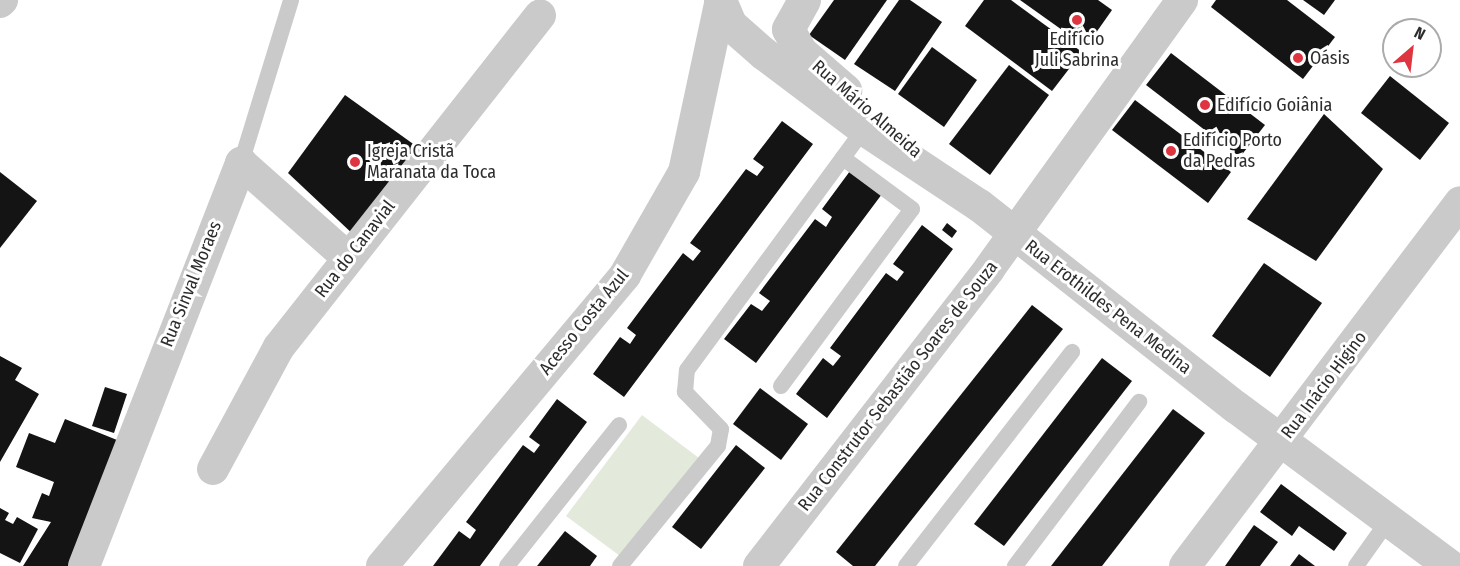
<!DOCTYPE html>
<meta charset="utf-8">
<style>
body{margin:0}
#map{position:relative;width:1460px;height:566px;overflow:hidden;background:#fff;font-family:"Fira Sans Condensed",sans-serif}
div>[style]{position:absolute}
.green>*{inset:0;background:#e3eadb}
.building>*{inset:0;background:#141414}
.service>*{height:16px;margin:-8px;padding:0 8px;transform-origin:8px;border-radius:8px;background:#cacaca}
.minor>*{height:32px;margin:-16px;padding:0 16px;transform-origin:16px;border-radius:16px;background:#cacaca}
.tertiary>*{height:33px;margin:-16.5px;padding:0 16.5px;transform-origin:16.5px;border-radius:16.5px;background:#cacaca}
.dots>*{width:16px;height:16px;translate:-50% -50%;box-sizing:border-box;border:3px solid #fff;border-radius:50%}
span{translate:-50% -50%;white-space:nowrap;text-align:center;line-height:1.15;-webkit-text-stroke:6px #fff;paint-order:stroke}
.poi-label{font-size:18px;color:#2d2d2d}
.left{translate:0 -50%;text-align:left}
.street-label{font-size:18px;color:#2d2d2d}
.north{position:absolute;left:1382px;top:18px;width:60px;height:60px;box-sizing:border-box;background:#fff;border:2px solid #ababab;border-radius:50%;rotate:28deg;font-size:16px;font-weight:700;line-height:24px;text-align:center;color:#2d2d2d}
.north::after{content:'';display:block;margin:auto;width:21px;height:27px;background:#de3540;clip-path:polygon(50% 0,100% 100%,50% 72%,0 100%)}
</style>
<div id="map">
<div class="green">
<i style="clip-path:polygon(642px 415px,699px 458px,624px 559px,566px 516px)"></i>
</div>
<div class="building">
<i style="clip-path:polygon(834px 0,887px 0,845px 60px,809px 35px)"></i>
<i style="clip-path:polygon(899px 0,910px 0,942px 22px,895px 91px,854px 64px)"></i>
<i style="clip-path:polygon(984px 0,1011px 0,1082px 52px,1052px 91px,965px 26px)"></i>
<i style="clip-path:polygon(1020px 0,1098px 0,1112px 10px,1086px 47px)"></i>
<i style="clip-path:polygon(1216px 0,1287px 0,1335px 37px,1303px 79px,1211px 7px)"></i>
<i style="clip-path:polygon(1303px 0,1335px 0,1324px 15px)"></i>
<i style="clip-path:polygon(932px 47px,977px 80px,944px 127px,898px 94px)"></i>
<i style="clip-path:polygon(1171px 53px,1265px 125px,1240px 157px,1146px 85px)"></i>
<i style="clip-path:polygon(1009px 65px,1049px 95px,990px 175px,949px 144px)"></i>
<i style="clip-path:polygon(1390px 76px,1449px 123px,1420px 160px,1361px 113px)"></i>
<i style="clip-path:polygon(345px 95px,423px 151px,356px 237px,288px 173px)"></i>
<i style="clip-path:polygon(1135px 100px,1231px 172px,1208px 203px,1112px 130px)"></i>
<i style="clip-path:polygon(1324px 114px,1383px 169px,1316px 261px,1247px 219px)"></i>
<i style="clip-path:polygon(782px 121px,813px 144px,624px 397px,593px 374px,620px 337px,630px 344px,636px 335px,627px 328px,683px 253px,693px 261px,701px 251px,690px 243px,746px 169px,757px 176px,764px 167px,753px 159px)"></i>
<i style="clip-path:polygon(850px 171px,882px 194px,756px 363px,724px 339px,751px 304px,762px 311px,770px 301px,759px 293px,815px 219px,826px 227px,832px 217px,822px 209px)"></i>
<i style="clip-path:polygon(0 172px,37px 201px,0 248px)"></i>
<i style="clip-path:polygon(947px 223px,957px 231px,952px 238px,942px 230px)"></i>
<i style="clip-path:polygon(922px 225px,953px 249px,827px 418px,796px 394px,823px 358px,833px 366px,841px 356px,830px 348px,886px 273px,897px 281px,904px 272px,893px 264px)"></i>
<i style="clip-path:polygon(1264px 263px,1322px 303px,1270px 377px,1212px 336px)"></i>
<i style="clip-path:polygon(1032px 305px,1063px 329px,875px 566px,853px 566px,836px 552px)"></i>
<i style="clip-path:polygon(0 356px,22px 368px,15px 380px,39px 394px,0 462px)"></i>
<i style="clip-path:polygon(1102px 358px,1132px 381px,1004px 546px,974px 524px)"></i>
<i style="clip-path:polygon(105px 387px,127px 394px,114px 433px,92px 426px)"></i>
<i style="clip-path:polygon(760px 388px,808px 424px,781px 460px,733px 424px)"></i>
<i style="clip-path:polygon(557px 399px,587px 422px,480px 566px,433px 566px,459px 531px,470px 539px,476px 530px,466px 522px,523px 445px,534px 453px,540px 445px,529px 437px)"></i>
<i style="clip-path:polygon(1173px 409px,1205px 433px,1102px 566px,1051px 566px)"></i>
<i style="clip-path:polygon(65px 419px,117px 440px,76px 566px,23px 566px,51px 522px,32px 518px,42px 493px,49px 496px,54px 482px,16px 467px,29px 433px,55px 443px)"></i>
<i style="clip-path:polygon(736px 445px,765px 468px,701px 549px,672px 527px)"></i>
<i style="clip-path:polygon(1281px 484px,1347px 533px,1334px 551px,1299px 526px,1292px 536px,1260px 512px)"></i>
<i style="clip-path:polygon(0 508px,9px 513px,5px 520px,13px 524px,17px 517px,38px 529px,20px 563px,0 553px)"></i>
<i style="clip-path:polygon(1254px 525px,1278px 542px,1260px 566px,1225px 566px)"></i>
<i style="clip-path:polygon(565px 531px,597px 556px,590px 566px,537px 566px)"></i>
<i style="clip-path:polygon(1299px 554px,1315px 566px,1290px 566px)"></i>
</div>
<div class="service">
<i style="left:241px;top:163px;width:170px;rotate:-72.9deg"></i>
<i style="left:781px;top:386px;width:220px;rotate:-53.5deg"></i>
<i style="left:912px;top:209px;width:86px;rotate:-143.5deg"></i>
<i style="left:507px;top:566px;width:180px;rotate:-51.5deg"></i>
<i style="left:620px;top:566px;width:155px;rotate:-50.8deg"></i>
<i style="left:718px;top:446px;width:17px;rotate:-80deg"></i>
<i style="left:721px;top:429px;width:52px;rotate:-134.2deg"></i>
<i style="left:685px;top:392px;width:22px;rotate:-85deg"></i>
<i style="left:687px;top:370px;width:299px;rotate:-53.7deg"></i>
<i style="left:906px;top:566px;width:271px;rotate:-52.2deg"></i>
<i style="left:1015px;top:566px;width:206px;rotate:-52.9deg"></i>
<i style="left:1356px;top:566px;width:55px;rotate:-54.6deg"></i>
</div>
<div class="minor">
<i style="left:0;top:2px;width:3px;rotate:-45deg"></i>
<i style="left:213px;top:469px;width:139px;rotate:-61.6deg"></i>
<i style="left:279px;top:347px;width:422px;rotate:-51.8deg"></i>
<i style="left:84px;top:566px;width:433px;rotate:-68.7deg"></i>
<i style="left:241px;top:163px;width:142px;rotate:41.6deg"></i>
<i style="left:382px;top:566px;width:379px;rotate:-50.1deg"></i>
<i style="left:625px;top:275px;width:119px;rotate:-60.2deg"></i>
<i style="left:684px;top:172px;width:172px;rotate:-77.9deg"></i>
<i style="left:759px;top:566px;width:376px;rotate:-52.2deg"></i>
<i style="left:989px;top:269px;width:331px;rotate:-54.3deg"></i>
<i style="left:1185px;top:566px;width:456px;rotate:-52.9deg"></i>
</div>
<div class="tertiary">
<i style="left:720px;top:0;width:26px;rotate:67deg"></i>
<i style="left:730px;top:24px;width:44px;rotate:41.3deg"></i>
<i style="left:763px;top:53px;width:126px;rotate:37deg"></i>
<i style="left:864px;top:129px;width:138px;rotate:33.5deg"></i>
<i style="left:979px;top:205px;width:327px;rotate:38.2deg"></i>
<i style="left:1236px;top:407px;width:267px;rotate:36.6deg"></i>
<i style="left:804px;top:0;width:33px;rotate:119deg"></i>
<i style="left:788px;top:29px;width:25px;rotate:61deg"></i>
<i style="left:800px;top:51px;width:60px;rotate:40.9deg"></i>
</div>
<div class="dots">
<i style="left:1077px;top:20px;background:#de3540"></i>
<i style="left:1298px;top:58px;background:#de3540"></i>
<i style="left:1205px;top:105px;background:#de3540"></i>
<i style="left:1171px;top:151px;background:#de3540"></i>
<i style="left:355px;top:162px;background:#de3540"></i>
</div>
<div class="poi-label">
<span style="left:1077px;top:50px">Edifício<br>Juli Sabrina</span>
<span class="left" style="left:1310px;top:58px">Oásis</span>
<span class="left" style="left:1217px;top:105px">Edifício Goiânia</span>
<span class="left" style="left:1183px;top:151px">Edifício Porto<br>da Pedras</span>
<span class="left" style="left:367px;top:162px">Igreja Cristã<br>Maranata da Toca</span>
</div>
<div class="street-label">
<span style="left:867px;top:109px;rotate:41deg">Rua Mário Almeida</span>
<span style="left:355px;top:249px;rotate:-52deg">Rua do Canavial</span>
<span style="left:191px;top:284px;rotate:-68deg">Rua Sinval Moraes</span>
<span style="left:1108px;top:307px;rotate:38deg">Rua Erothildes Pena Medina</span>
<span style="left:584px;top:322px;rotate:-51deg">Acesso Costa Azul</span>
<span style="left:1324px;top:385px;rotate:-53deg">Rua Inácio Higino</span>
<span style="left:898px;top:386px;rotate:-52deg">Rua Construtor Sebastião Soares de Souza</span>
</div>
<div class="north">N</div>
</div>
